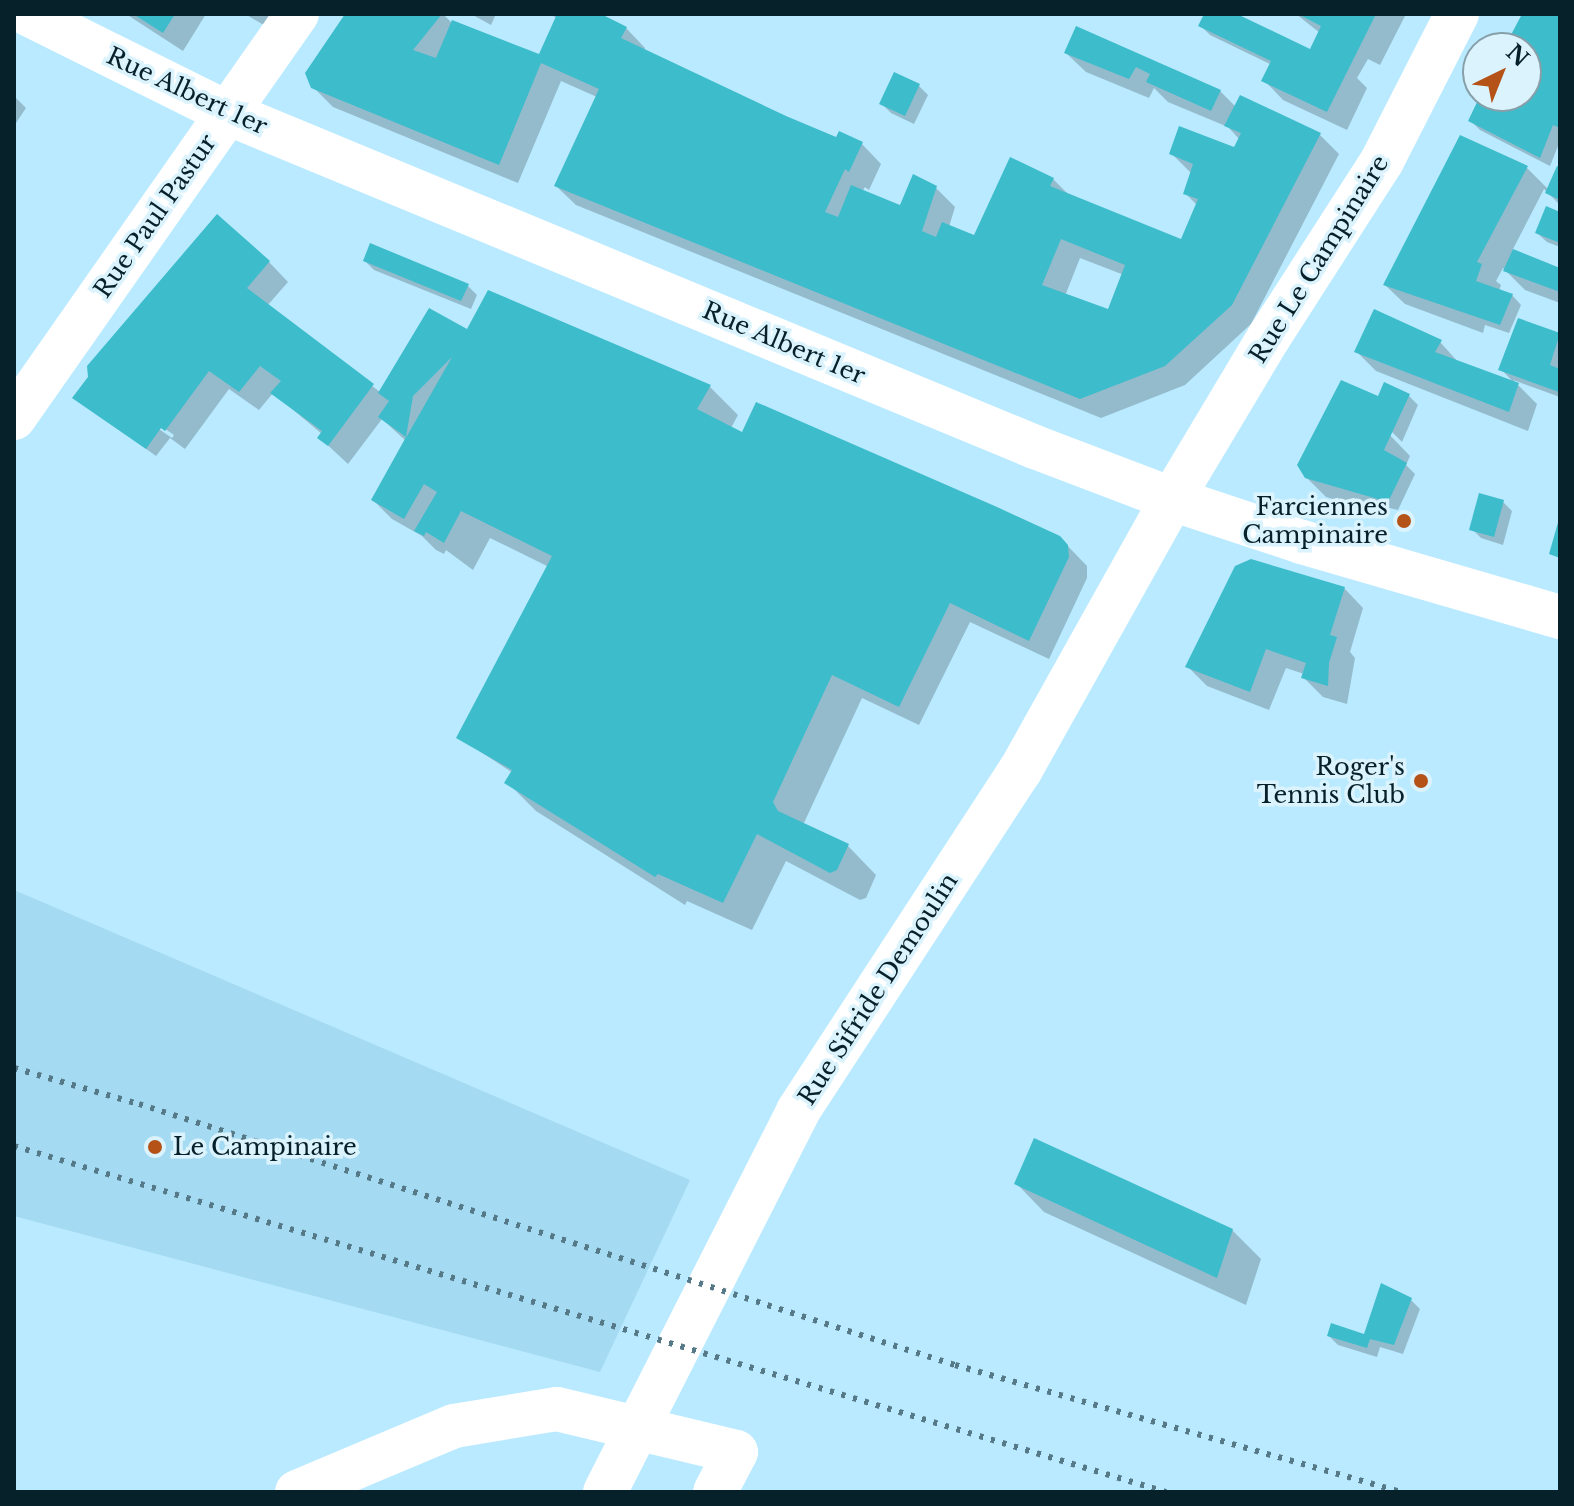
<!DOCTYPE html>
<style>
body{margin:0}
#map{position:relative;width:1574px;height:1506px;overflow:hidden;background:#b9eaff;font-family:"Libre Baskerville",serif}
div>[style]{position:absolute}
.built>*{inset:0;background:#a4daf2}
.shadow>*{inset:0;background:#0003}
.building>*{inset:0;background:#3dbccb}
.minor>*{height:44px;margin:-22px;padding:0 22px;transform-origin:22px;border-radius:22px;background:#fff}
.major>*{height:44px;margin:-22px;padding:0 22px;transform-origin:22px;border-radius:22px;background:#fff}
.rail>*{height:6px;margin-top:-3px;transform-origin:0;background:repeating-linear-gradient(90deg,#557987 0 4px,transparent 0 12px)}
.dots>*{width:22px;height:22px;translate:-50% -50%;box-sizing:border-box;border:4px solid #dbf3fd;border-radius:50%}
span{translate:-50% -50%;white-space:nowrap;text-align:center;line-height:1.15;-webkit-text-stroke:7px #dbf3fd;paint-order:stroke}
.street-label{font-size:24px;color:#07212a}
.poi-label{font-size:24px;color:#07212a}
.right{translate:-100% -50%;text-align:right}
.left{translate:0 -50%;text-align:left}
.frame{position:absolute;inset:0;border:16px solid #07212a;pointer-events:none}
.north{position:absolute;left:1462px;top:32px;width:80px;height:80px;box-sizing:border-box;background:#dbf3fd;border:2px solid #869fa9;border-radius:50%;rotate:43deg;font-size:22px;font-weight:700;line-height:32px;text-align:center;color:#07212a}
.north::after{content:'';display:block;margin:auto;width:28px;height:36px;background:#b45217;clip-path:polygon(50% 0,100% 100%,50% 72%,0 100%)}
</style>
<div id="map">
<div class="built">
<i style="clip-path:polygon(14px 890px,690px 1180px,600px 1372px,14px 1216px)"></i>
</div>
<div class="shadow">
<i style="clip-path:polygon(126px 14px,206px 14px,183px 51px)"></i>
<i style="clip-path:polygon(245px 14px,286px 14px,274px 31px)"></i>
<i style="clip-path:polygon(evenodd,348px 14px,443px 14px,452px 23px,541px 57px,557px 18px,549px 14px,596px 14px,626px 28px,645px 48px,644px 51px,835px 139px,862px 144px,881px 164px,869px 190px,865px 187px,862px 192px,901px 207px,935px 187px,955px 207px,949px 227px,975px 237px,1053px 179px,1070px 196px,1183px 242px,1197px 205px,1185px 193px,1192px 174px,1171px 153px,1235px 149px,1240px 140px,1228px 127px,1168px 102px,1154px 88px,1149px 98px,1086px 72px,1066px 53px,1077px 29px,1220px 91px,1236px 107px,1320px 135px,1339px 154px,1251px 324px,1185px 385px,1101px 418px,576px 205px,556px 186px,597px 97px,561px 81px,518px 183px,333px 107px,313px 87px,348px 14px,1080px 258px,1124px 275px,1110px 312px,1065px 296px,1080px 258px)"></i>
<i style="clip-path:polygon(471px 14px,496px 14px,491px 25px)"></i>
<i style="clip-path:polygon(1206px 14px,1232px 14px,1311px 51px,1320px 33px,1296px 14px,1406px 14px,1380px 65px,1368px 59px,1357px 78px,1367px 88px,1347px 130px,1283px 100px,1264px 80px,1272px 65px,1210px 35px,1201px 26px)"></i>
<i style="clip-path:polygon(1524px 14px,1560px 14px,1560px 141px,1550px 166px,1480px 130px,1471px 121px,1482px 96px,1526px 96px,1526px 48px,1507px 48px)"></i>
<i style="clip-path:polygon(919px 86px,928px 95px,914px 124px,891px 113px,881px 103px)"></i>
<i style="clip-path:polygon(14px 96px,26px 108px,14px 126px)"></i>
<i style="clip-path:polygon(1526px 167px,1548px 189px,1560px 170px,1560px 205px,1544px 189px,1512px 251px,1560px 270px,1560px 303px,1525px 290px,1503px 268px,1496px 281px,1501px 285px,1499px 291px,1512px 295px,1521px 305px,1509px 333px,1485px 325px,1483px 333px,1405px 304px,1385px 285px)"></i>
<i style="clip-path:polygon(1560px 214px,1560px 247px,1547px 242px,1537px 233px)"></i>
<i style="clip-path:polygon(365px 261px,467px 285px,477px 295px,471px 309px,374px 270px)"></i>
<i style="clip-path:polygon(evenodd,269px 262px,288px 282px,267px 306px,380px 392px,468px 331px,489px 293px,710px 387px,738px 415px,731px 428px,742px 435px,757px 404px,1059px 537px,1087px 566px,1087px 578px,1049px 659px,970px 622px,919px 725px,862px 698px,803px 825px,848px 846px,876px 875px,866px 898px,860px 900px,786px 861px,752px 930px,687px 901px,685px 905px,536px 811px,507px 782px,513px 773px,458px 737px,549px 567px,490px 538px,473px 570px,446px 550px,444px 554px,436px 550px,422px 536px,392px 519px,373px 500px,406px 441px,382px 419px,348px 464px,320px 438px,322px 434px,273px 393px,259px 410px,229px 389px,185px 449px,170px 438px,156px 456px,75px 398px,269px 262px,106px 388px,174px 435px,172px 438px,106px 393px,106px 388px)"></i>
<i style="clip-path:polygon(1519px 320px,1560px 336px,1560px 397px,1513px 380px,1537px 404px,1528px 431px,1376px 371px,1357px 352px,1440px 342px,1459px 363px,1515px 384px,1501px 369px)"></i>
<i style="clip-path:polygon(1409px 396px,1418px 405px,1402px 442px,1386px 426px,1384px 429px,1410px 456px,1406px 465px,1415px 474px,1398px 510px,1385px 507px,1382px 513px,1326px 497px,1306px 477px,1379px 398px)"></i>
<i style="clip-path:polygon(1503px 502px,1512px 511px,1503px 545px,1481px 538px,1472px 529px)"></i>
<i style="clip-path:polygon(1344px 588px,1363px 608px,1350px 652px,1355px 658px,1347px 704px,1323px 697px,1303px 677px,1304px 674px,1286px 668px,1269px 710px,1207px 686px,1188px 667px)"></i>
<i style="clip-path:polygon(1016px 1183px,1232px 1230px,1261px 1259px,1246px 1305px,1044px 1212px)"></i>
<i style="clip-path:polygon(1411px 1300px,1420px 1309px,1403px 1354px,1380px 1347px,1377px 1357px,1338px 1345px,1329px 1336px,1366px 1336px)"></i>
</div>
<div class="building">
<i style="clip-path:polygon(133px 14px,175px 14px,163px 33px)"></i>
<i style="clip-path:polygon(evenodd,345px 14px,442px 14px,413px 50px,436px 58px,452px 20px,539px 54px,557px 14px,601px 14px,627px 27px,621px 38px,786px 116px,836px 137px,839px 131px,863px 142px,849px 172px,845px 169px,825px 212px,838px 217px,851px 185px,900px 205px,913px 174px,937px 186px,922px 231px,936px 237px,942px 222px,974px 235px,1010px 157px,1054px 178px,1050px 186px,1181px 239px,1198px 199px,1183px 194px,1193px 164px,1169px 154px,1179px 126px,1234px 147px,1241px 133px,1224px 126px,1240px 95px,1321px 133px,1232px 305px,1165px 366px,1080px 399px,554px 186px,599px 89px,541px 63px,499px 165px,311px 88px,305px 73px,345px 14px,1061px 239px,1125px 265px,1108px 309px,1042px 285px,1061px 239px)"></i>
<i style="clip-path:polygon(1204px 14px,1237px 14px,1310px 49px,1321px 26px,1298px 14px,1376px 14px,1327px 112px,1261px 81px,1271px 61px,1198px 26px)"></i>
<i style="clip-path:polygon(1522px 14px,1560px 14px,1560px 128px,1553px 125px,1540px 158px,1468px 121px,1480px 96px,1526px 96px,1526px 48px,1504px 48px)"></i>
<i style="clip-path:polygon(1076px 26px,1221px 90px,1211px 111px,1146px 82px,1150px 74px,1136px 67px,1129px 79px,1064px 53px)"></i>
<i style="clip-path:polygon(894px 72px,920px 84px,905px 116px,879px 104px)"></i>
<i style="clip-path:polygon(1460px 135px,1528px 166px,1477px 262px,1482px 264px,1476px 281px,1513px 294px,1500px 325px,1383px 285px)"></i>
<i style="clip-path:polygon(1557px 166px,1560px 167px,1560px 200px,1545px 193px)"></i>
<i style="clip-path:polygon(1546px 206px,1560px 212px,1560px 243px,1535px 233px)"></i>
<i style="clip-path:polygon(217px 214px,270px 261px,247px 288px,374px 384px,328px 446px,317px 438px,322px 431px,270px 393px,281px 381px,260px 366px,239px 392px,209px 371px,165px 431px,161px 428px,146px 449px,72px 398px,88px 377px,87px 366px)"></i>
<i style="clip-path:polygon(370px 243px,469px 284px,461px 301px,363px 261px)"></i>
<i style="clip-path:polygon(1513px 249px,1560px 268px,1560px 292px,1503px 271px)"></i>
<i style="clip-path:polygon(evenodd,488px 290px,711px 385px,697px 409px,742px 432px,756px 402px,997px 507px,1060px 536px,1068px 545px,1069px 557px,1029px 641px,950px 603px,899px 707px,832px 675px,773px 802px,778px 811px,849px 844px,837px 870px,830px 873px,757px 834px,723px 903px,658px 874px,655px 877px,504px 783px,512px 770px,456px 738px,552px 556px,461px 511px,444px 543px,426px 532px,424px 536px,414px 531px,437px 492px,424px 484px,404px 519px,371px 500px,406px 437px,378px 417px,389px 401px,378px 393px,429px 308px,467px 329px,488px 290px,452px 357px,407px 436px,406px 437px,413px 396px,452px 357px)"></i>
<i style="clip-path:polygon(1374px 309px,1442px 340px,1435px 352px,1519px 383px,1509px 412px,1354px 352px)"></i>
<i style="clip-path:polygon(1518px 318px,1560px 333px,1550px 365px,1560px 369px,1559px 392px,1498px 370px)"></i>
<i style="clip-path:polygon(1341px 380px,1378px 396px,1384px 382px,1410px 394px,1384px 450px,1407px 463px,1388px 502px,1305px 478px,1297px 465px)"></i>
<i style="clip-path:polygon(1479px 493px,1504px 500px,1494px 537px,1469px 530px)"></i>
<i style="clip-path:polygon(1559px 519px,1560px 519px,1560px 558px,1549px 554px)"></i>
<i style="clip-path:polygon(1251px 559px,1345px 587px,1330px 635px,1337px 637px,1329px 663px,1328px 686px,1301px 678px,1306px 663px,1266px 649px,1250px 692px,1185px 667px,1235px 566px)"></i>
<i style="clip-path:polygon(1034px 1138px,1233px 1229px,1217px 1278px,1014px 1184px)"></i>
<i style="clip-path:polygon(1381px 1283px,1412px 1298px,1394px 1345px,1370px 1339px,1367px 1348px,1327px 1336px,1331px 1323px,1364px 1334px)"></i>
</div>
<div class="minor">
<i style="left:14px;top:418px;width:493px;rotate:-55deg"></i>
<i style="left:1172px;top:499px;width:137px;rotate:18.3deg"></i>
<i style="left:1302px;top:542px;width:269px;rotate:16.2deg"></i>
<i style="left:297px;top:1492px;width:170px;rotate:-22.8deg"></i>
<i style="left:454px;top:1426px;width:104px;rotate:-9.4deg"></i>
<i style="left:557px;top:1409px;width:184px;rotate:13.5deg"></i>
<i style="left:736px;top:1452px;width:45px;rotate:117.7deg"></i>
</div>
<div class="major">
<i style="left:28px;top:14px;width:222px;rotate:26.4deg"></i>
<i style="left:227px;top:113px;width:874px;rotate:22.46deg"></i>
<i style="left:1035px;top:447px;width:147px;rotate:20.8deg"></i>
<i style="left:605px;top:1492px;width:427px;rotate:-63.1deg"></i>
<i style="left:798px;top:1111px;width:406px;rotate:-56.9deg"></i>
<i style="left:1020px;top:771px;width:312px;rotate:-60.8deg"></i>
<i style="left:1172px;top:499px;width:189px;rotate:-59.1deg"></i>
<i style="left:1269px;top:337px;width:209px;rotate:-57.3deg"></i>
<i style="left:1382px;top:161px;width:165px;rotate:-63deg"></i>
</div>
<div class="rail">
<i style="left:14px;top:1068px;width:130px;rotate:16.1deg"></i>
<i style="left:139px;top:1104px;width:857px;rotate:17.74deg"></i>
<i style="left:955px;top:1365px;width:465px;rotate:15.9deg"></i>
<i style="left:14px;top:1146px;width:1203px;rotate:16.72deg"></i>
</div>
<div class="dots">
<i style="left:1404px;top:521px;background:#b45217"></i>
<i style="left:1421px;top:781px;background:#b45217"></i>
<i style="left:155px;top:1147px;background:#b45217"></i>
</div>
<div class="street-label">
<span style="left:187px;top:91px;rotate:25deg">Rue Albert 1er</span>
<span style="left:155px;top:216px;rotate:-55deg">Rue Paul Pastur</span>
<span style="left:1319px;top:259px;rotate:-58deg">Rue Le Campinaire</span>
<span style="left:784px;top:343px;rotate:23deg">Rue Albert 1er</span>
<span style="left:878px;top:989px;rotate:-57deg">Rue Sifride Demoulin</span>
</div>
<div class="poi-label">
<span class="right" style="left:1388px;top:521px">Farciennes<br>Campinaire</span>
<span class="right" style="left:1405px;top:781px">Roger's<br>Tennis Club</span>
<span class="left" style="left:173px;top:1147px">Le Campinaire</span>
</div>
<div class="frame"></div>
<div class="north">N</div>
</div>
